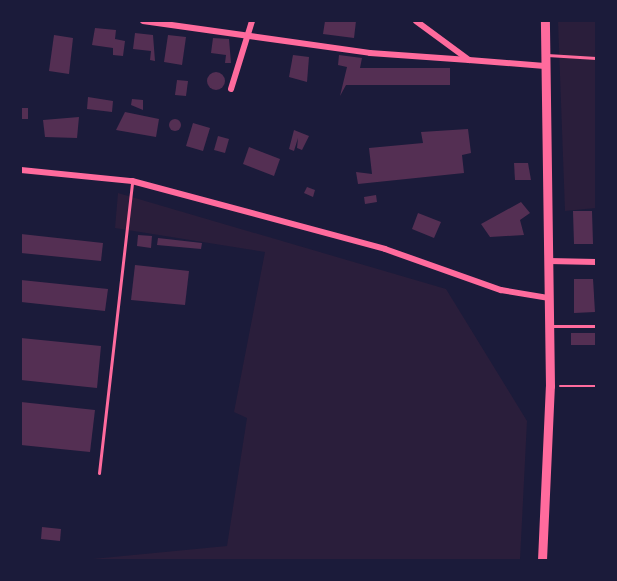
<!DOCTYPE html>
<style>
body{margin:0}
#map{position:relative;width:617px;height:581px;overflow:hidden;background:#1b1b3a;font-family:Manrope,sans-serif}
div>[style]{position:absolute}
.green>*{inset:0;background:#2a1e3b}
.building>*{inset:0;background:#542f53}
.round{border-radius:50%}
.path>*{height:2px;margin:-1px;padding:0 1px;transform-origin:1px;border-radius:1px;background:#ff6b9d}
.service>*{height:3px;margin:-1.5px;padding:0 1.5px;transform-origin:1.5px;border-radius:1.5px;background:#ff6b9d}
.minor>*{height:6px;margin:-3px;padding:0 3px;transform-origin:3px;border-radius:3px;background:#ff6b9d}
.primary>*{height:9px;margin:-4.5px;padding:0 4.5px;transform-origin:4.5px;border-radius:4.5px;background:#ff6b9d}
span{translate:-50% -50%;white-space:nowrap;text-align:center;line-height:1.15;-webkit-text-stroke:4.5px #1b1b3a;paint-order:stroke}
.frame{position:absolute;inset:0;border:22px solid #1b1b3a;pointer-events:none}
</style>
<div id="map">
<div class="green">
<i style="clip-path:polygon(558px 21px,596px 21px,596px 208px,565px 211px)"></i>
<i style="clip-path:polygon(118px 193px,446px 289px,527px 421px,520px 560px,82px 560px,227px 546px,247px 418px,234px 412px,265px 252px,115px 228px)"></i>
</div>
<div class="building">
<i style="clip-path:polygon(325px 21px,356px 21px,354px 38px,323px 34px)"></i>
<i style="clip-path:polygon(95px 28px,116px 30px,115px 39px,125px 41px,123px 56px,113px 55px,113px 48px,92px 45px)"></i>
<i style="clip-path:polygon(135px 33px,153px 35px,155px 61px,150px 60px,151px 51px,133px 49px)"></i>
<i style="clip-path:polygon(54px 35px,73px 38px,69px 74px,49px 71px)"></i>
<i style="clip-path:polygon(168px 35px,186px 37px,182px 65px,164px 62px)"></i>
<i style="clip-path:polygon(213px 38px,229px 39px,231px 63px,225px 63px,226px 55px,211px 53px)"></i>
<i style="clip-path:polygon(293px 55px,309px 57px,307px 82px,289px 77px)"></i>
<i style="clip-path:polygon(339px 55px,362px 58px,360px 68px,450px 68px,450px 85px,346px 85px,340px 96px,347px 67px,338px 65px)"></i>
<i class="round" style="left:207px;top:72px;width:18px;height:18px"></i>
<i style="clip-path:polygon(177px 80px,188px 81px,186px 96px,175px 95px)"></i>
<i style="clip-path:polygon(88px 97px,113px 101px,112px 112px,87px 109px)"></i>
<i style="clip-path:polygon(132px 99px,143px 100px,143px 110px,131px 105px)"></i>
<i style="clip-path:polygon(21px 108px,28px 108px,28px 119px,22px 119px)"></i>
<i style="clip-path:polygon(125px 112px,159px 119px,156px 137px,116px 130px)"></i>
<i style="clip-path:polygon(79px 117px,77px 138px,45px 137px,43px 120px)"></i>
<i class="round" style="left:169px;top:119px;width:12px;height:12px"></i>
<i style="clip-path:polygon(193px 123px,210px 128px,203px 151px,186px 146px)"></i>
<i style="clip-path:polygon(468px 129px,471px 153px,462px 155px,464px 173px,358px 184px,356px 172px,372px 174px,369px 148px,423px 143px,421px 132px)"></i>
<i style="clip-path:polygon(294px 130px,309px 136px,302px 150px,297px 148px,298px 138px,294px 151px,289px 149px)"></i>
<i style="clip-path:polygon(218px 136px,229px 139px,225px 153px,214px 150px)"></i>
<i style="clip-path:polygon(249px 147px,280px 159px,274px 176px,243px 164px)"></i>
<i style="clip-path:polygon(514px 163px,528px 163px,531px 180px,515px 180px)"></i>
<i style="clip-path:polygon(307px 187px,315px 190px,313px 197px,304px 193px)"></i>
<i style="clip-path:polygon(376px 195px,377px 202px,365px 204px,364px 197px)"></i>
<i style="clip-path:polygon(521px 202px,530px 213px,520px 220px,524px 235px,490px 237px,481px 224px)"></i>
<i style="clip-path:polygon(573px 211px,592px 211px,593px 244px,574px 244px)"></i>
<i style="clip-path:polygon(418px 213px,441px 222px,434px 238px,412px 229px)"></i>
<i style="clip-path:polygon(21px 234px,103px 243px,101px 261px,21px 253px)"></i>
<i style="clip-path:polygon(138px 235px,152px 236px,151px 248px,137px 246px)"></i>
<i style="clip-path:polygon(158px 238px,202px 243px,201px 249px,157px 245px)"></i>
<i style="clip-path:polygon(135px 265px,189px 271px,185px 305px,131px 300px)"></i>
<i style="clip-path:polygon(574px 279px,593px 279px,595px 312px,574px 313px)"></i>
<i style="clip-path:polygon(21px 280px,108px 289px,105px 311px,21px 302px)"></i>
<i style="clip-path:polygon(571px 333px,596px 333px,596px 345px,571px 345px)"></i>
<i style="clip-path:polygon(21px 338px,101px 346px,97px 388px,21px 380px)"></i>
<i style="clip-path:polygon(21px 402px,95px 410px,90px 452px,21px 445px)"></i>
<i style="clip-path:polygon(42px 527px,61px 529px,60px 541px,41px 539px)"></i>
</div>
<div class="path">
<i style="left:560px;top:386px;width:36px"></i>
</div>
<div class="service">
<i style="left:547px;top:55px;width:49px;rotate:3.5deg"></i>
<i style="left:551px;top:326px;width:45px"></i>
<i style="left:99px;top:473px;width:293px;rotate:-83.5deg"></i>
</div>
<div class="minor">
<i style="left:143px;top:21px;width:229px;rotate:8deg"></i>
<i style="left:370px;top:53px;width:99px;rotate:4deg"></i>
<i style="left:416px;top:21px;width:66px;rotate:36.3deg"></i>
<i style="left:469px;top:60px;width:76px;rotate:4.5deg"></i>
<i style="left:231px;top:89px;width:71px;rotate:-72.8deg"></i>
<i style="left:21px;top:170px;width:112px;rotate:5.7deg"></i>
<i style="left:132px;top:181px;width:262px;rotate:15deg"></i>
<i style="left:385px;top:249px;width:123px;rotate:19.5deg"></i>
<i style="left:501px;top:290px;width:49px;rotate:9.5deg"></i>
<i style="left:549px;top:261px;width:47px;rotate:1.2deg"></i>
</div>
<div class="primary">
<i style="left:542px;top:560px;width:174px;rotate:-87.4deg"></i>
<i style="left:550px;top:386px;width:365px;rotate:-90.8deg"></i>
</div>
<div class="frame"></div>
</div>
